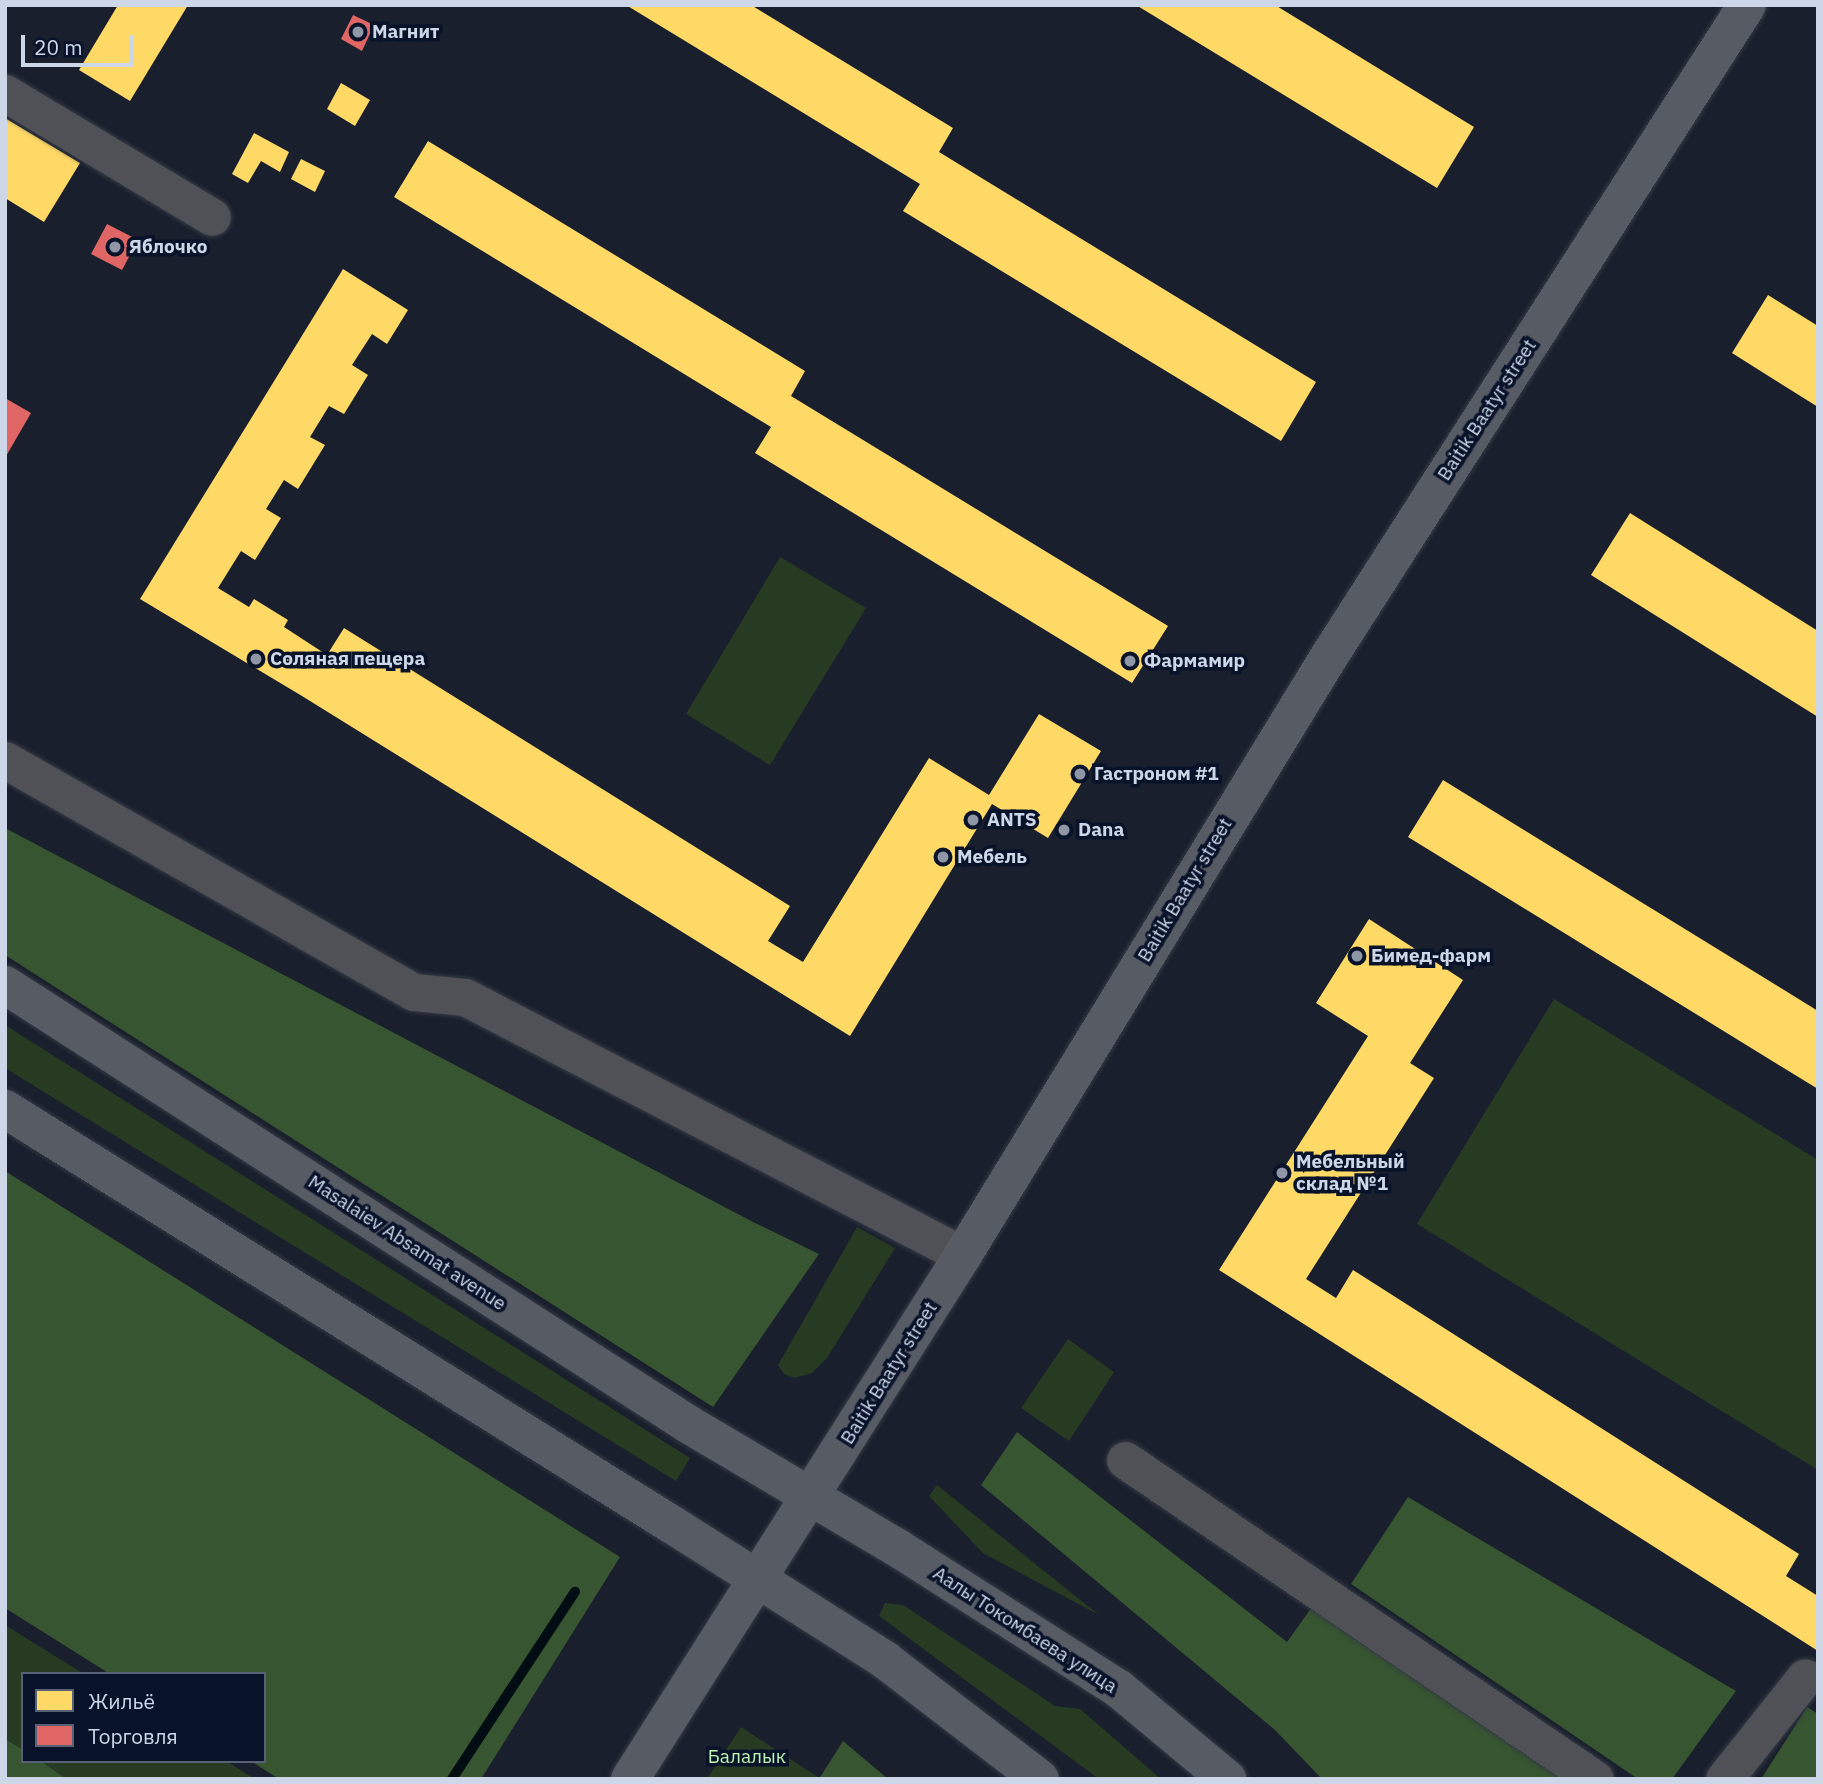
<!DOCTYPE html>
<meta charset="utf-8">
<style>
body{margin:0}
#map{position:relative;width:1823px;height:1784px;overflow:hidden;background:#191f2c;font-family:"IBM Plex Sans",sans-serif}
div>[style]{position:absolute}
.green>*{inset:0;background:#273b23}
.forest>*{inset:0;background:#375531}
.homes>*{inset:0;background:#ffd966}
.shops>*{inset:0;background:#e06666}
.stream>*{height:10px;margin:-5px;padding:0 5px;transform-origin:5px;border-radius:5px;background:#020c13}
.roads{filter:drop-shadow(0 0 2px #343a45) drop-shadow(0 0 2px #343a45)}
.minor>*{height:37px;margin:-18.5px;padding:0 18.5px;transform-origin:18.5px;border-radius:18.5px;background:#4f5156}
.major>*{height:38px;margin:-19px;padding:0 19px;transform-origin:19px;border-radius:19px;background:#575b63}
.dots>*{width:19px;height:19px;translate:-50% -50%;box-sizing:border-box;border:4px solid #08132a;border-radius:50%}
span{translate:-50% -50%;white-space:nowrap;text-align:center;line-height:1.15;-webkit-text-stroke:7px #08132a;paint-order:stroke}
.poi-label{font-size:19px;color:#ced7e8;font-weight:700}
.left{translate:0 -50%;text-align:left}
.street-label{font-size:19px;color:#ced7e8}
.park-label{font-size:19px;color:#bcf2ad}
.frame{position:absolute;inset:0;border:7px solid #ced7e8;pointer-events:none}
.legend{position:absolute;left:21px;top:1672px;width:245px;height:91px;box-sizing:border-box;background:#08132a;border:2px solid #576176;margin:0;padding:9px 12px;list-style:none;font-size:21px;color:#ced7e8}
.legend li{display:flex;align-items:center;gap:14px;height:35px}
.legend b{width:35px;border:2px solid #576176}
.scale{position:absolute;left:21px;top:35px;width:112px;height:32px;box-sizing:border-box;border:4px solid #ced7e8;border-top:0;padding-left:9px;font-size:21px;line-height:24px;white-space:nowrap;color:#ced7e8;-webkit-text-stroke:5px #08132a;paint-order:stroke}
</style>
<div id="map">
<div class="green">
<i style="clip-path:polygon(780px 557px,866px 608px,770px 765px,686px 714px)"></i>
<i style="clip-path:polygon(1554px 999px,1818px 1160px,1818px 1470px,1417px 1224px)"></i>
<i style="clip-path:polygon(5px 1025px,690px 1458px,676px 1481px,5px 1068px)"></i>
<i style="clip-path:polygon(857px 1227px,895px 1248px,827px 1358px,812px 1373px,795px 1378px,784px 1374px,778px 1365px)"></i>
<i style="clip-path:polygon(1068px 1339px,1114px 1372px,1069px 1441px,1021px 1408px)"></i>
<i style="clip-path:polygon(937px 1485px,1099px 1615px,983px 1553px,929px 1496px)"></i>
<i style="clip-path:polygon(885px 1603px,903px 1605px,1055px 1706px,1080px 1709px,1161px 1779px,1099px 1779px,879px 1616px)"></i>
<i style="clip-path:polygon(5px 1625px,84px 1674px,23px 1674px,23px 1761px,226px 1761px,255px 1779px,5px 1779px)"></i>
<i style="clip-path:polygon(741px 1727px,821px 1779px,707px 1779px)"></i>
</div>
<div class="forest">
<i style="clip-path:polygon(5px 828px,753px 1222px,819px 1254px,713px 1407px,5px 955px)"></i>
<i style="clip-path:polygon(5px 1171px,620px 1557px,481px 1779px,279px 1779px,251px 1761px,264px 1761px,264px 1674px,110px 1674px,5px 1608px)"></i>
<i style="clip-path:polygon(1017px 1432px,1287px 1642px,1312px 1607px,1579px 1779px,1322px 1779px,1275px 1730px,981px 1485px)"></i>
<i style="clip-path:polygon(1408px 1497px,1736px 1691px,1672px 1779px,1638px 1779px,1351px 1584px)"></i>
<i style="clip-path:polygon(1807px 1707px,1818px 1714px,1818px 1779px,1761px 1779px)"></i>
<i style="clip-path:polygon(5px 1739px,23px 1750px,23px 1761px,40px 1761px,67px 1779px,5px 1779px)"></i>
<i style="clip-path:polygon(843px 1741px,888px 1779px,819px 1779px)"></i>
</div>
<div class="homes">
<i style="clip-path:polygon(118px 5px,188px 5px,130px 101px,79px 70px)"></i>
<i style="clip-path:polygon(626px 5px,751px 5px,953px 128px,939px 152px,1316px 382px,1281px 441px,903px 211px,920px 184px)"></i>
<i style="clip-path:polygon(1136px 5px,1275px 5px,1474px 127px,1437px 188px)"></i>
<i style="clip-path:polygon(341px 83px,370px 100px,355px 126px,327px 109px)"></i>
<i style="clip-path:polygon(5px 118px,80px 163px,44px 222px,5px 198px)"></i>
<i style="clip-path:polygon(254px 133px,289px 152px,280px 172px,261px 161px,248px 183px,232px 174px)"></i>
<i style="clip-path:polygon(428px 141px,805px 371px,791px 396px,1168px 626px,1132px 683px,755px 453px,771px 427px,394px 197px)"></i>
<i style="clip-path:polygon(301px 159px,325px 171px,315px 192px,291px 179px)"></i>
<i style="clip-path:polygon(343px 269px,408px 310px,387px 344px,372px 334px,352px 365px,368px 375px,344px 414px,329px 406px,310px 437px,325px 445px,298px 489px,284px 480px,266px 509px,281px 518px,255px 560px,241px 551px,218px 588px,249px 607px,254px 599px,288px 620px,284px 627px,327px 655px,344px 628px,790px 906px,768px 941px,803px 962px,929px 758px,989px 795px,1039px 714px,1101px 751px,1048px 838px,992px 804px,850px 1036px,302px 696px,140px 599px)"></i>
<i style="clip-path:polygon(1768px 295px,1818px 326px,1818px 407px,1732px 353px)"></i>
<i style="clip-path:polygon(1630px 513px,1818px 631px,1818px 717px,1591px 575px)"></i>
<i style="clip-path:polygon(1443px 780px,1818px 1011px,1818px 1089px,1408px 837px)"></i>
<i style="clip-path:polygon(1369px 919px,1463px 980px,1410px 1063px,1434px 1078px,1306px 1279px,1336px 1298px,1353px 1270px,1799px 1554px,1786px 1576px,1818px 1596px,1818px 1651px,1219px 1270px,1368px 1036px,1316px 1003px)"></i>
</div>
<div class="shops">
<i style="clip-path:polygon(353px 15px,374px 25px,362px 51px,341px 39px)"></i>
<i style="clip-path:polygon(107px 224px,138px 240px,122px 270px,91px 254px)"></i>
<i style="clip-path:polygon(5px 398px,31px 413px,5px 458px)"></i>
</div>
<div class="stream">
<i style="left:452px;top:1779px;width:224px;rotate:-56.7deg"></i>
</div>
<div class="roads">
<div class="minor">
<i style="left:5px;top:93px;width:241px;rotate:30.9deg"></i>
<i style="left:5px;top:760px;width:470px;rotate:29.6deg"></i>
<i style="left:414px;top:992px;width:51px;rotate:5.6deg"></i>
<i style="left:465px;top:997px;width:561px;rotate:27.39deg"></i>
<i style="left:1125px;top:1460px;width:568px;rotate:34.17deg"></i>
<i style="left:1724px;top:1779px;width:130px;rotate:-51.5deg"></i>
</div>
<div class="major">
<i style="left:5px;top:985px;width:812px;rotate:32.73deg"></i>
<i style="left:688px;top:1424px;width:242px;rotate:30.6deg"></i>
<i style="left:896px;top:1547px;width:264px;rotate:32.5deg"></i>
<i style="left:1119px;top:1689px;width:141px;rotate:39.8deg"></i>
<i style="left:5px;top:1109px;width:785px;rotate:31.93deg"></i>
<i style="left:671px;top:1524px;width:254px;rotate:32.4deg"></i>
<i style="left:885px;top:1660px;width:195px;rotate:37.5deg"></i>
<i style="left:630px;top:1779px;width:621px;rotate:-57.56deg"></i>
<i style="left:963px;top:1255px;width:703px;rotate:-58.55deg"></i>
<i style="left:1330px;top:655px;width:772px;rotate:-57.32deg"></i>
</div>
</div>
<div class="dots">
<i style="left:358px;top:32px;background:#8f97a6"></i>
<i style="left:115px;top:247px;background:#8f97a6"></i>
<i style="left:256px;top:659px;background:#8f97a6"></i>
<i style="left:1130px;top:661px;background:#8f97a6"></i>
<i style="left:1080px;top:774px;background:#8f97a6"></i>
<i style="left:973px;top:820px;background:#8f97a6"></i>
<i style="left:1064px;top:830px;background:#8f97a6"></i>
<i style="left:943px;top:857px;background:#8f97a6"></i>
<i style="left:1357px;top:956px;background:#8f97a6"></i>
<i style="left:1282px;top:1173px;background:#8f97a6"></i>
</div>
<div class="poi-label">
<span class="left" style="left:372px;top:32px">Магнит</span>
<span class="left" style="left:129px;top:247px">Яблочко</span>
<span class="left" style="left:270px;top:659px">Соляная пещера</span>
<span class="left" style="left:1144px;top:661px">Фармамир</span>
<span class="left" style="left:1094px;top:774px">Гастроном #1</span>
<span class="left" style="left:987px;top:820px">ANTS</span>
<span class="left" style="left:1078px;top:830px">Dana</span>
<span class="left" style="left:957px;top:857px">Мебель</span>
<span class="left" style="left:1371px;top:956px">Бимед-фарм</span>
<span class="left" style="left:1296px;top:1173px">Мебельный<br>склад №1</span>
</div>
<div class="street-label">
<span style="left:1487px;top:410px;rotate:-57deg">Baitik Baatyr street</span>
<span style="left:1185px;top:890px;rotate:-59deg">Baitik Baatyr street</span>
<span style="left:407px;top:1243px;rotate:33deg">Masalaiev Absamat avenue</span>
<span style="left:889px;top:1373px;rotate:-58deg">Baitik Baatyr street</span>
<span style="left:1025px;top:1630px;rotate:33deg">Аалы Токомбаева улица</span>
</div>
<div class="park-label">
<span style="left:747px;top:1757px">Балалык</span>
</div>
<div class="frame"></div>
<ul class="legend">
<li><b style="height:19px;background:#ffd966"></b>Жильё</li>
<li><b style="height:19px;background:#e06666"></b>Торговля</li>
</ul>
<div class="scale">20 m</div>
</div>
